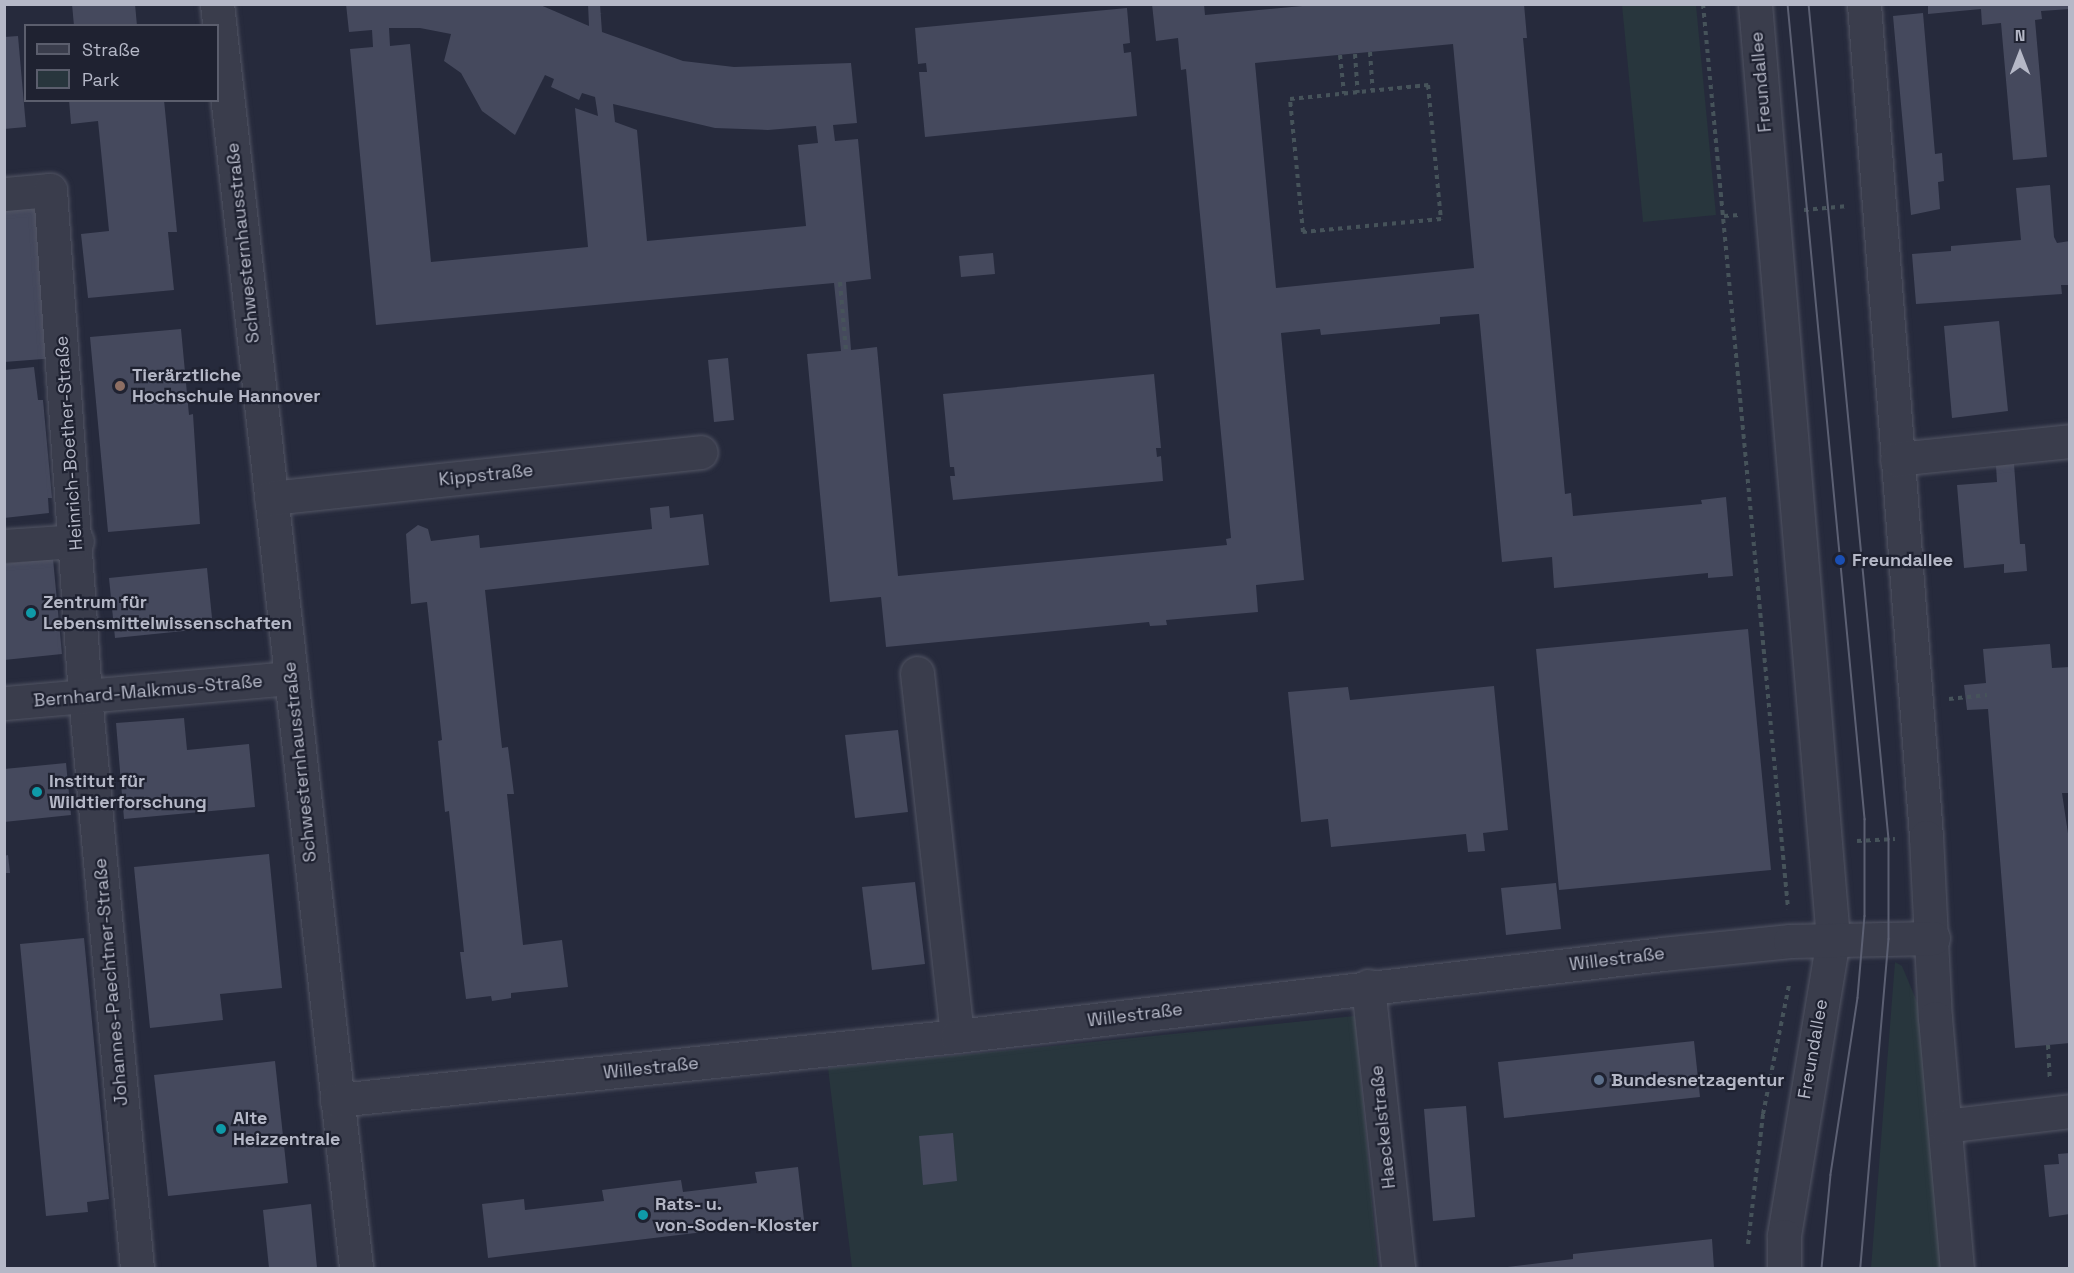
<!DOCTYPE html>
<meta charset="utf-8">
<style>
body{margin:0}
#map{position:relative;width:2074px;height:1273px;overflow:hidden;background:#262a3c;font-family:"Space Grotesk",sans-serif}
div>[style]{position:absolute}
.green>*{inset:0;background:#28363d}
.building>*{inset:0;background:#45495d}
.path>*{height:4px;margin-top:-2px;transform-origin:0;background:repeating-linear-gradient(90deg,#46535a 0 4.5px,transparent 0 9px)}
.roads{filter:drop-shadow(0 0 2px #525564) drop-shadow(0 0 2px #525564)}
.minor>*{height:33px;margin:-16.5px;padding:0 16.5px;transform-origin:16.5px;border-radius:16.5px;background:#3a3d4c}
.tram>*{height:1.5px;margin:-0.75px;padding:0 0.75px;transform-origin:0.75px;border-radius:0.75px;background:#5c6073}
.dots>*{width:16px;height:16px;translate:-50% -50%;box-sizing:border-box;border:3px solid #1f2231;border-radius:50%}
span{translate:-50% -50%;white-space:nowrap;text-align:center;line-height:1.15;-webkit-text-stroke:4.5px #1f2231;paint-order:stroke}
.street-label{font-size:18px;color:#b5b8c7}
.poi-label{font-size:18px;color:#b5b8c7;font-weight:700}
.left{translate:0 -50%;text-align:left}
.frame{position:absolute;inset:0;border:6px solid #b5b8c7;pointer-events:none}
.legend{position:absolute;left:24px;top:24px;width:195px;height:78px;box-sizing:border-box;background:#1f2231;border:2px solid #5b5e6d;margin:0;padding:8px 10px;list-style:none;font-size:18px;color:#b5b8c7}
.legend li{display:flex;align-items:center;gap:12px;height:30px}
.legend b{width:30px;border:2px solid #5b5e6d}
.north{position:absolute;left:1990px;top:24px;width:60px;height:60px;-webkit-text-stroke:4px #1f2231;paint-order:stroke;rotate:0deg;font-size:16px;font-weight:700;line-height:24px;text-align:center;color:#b5b8c7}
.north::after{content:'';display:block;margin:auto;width:21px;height:27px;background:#b5b8c7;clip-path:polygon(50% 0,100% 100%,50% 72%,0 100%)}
</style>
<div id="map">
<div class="green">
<i style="clip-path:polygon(1622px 5px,1696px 5px,1716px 215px,1643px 222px)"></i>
<i style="clip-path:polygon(1895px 962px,1902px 966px,1920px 1009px,1946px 1268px,1871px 1268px)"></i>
<i style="clip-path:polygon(1355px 1016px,1378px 1268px,852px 1268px,828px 1068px)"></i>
</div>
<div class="building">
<i style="clip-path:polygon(72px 4px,135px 4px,137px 26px,74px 26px)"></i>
<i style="clip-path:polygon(evenodd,346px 4px,538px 4px,589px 26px,588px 4px,600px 4px,602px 32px,683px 61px,734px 67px,851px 63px,857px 123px,833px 125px,835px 141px,858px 139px,871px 279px,846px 282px,851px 350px,877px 347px,898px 576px,1227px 545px,1226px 539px,1231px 538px,1186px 69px,1181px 70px,1178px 38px,1156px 41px,1152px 4px,1204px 4px,1205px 15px,1324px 4px,1524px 4px,1527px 38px,1523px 38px,1565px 494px,1571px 493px,1573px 516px,1702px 504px,1701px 500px,1726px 497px,1733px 576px,1708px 578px,1708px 573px,1554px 588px,1552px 557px,1502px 562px,1479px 314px,1440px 317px,1440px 324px,1321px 335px,1320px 329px,1281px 333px,1304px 580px,1256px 585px,1258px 612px,1166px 620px,1167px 625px,1150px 626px,1149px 622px,886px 647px,881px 597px,830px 602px,807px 354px,841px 351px,834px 283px,376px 325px,350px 49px,373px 47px,372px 30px,349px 32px,346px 4px,389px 28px,420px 28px,451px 34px,444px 61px,461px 73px,482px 111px,515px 135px,545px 75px,554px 79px,551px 87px,579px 100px,582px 93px,595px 97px,598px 116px,575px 108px,588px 247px,431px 262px,410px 44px,390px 46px,389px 28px,346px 4px,1453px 44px,1474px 268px,1276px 288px,1255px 63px,1453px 44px,346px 4px,613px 104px,715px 128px,768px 130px,816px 126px,818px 143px,798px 145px,806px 226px,647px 241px,637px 130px,615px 122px,613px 104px)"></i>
<i style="clip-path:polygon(1928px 4px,2070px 4px,2070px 9px,2041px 11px,2042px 19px,2035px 20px,2047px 157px,2013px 160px,2001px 23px,1982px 25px,1981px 9px,1928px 14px)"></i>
<i style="clip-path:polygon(1127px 8px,1130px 43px,1123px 44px,1124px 53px,1131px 52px,1137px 116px,925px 137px,919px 72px,927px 72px,926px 63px,918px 64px,915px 28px)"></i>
<i style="clip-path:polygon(1923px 13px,1935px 154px,1942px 153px,1944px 181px,1938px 182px,1940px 209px,1911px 215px,1893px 16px)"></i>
<i style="clip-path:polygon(18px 36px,26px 127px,4px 129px,4px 37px)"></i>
<i style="clip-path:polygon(69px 100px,164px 100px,177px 232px,168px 232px,174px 290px,88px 298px,81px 234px,109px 231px,98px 121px,71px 124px)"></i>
<i style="clip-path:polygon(2050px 185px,2054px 237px,2057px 243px,2070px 241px,2070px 285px,2061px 285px,2062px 294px,1916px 304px,1912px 254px,1951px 251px,1951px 246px,2021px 240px,2016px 188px)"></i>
<i style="clip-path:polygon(28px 204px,44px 219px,56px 358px,4px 362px,4px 205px)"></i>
<i style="clip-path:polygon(993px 253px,995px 274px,961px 277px,959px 256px)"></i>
<i style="clip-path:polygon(1999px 321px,2008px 411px,1952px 418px,1944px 326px)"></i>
<i style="clip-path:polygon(181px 329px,189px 415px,193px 414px,200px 524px,108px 532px,90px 337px)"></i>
<i style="clip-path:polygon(728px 358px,734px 420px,714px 422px,708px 360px)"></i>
<i style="clip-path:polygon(34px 367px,38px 400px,43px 400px,52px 498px,48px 498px,49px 513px,4px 518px,4px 370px)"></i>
<i style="clip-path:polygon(1154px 374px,1161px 448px,1156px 448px,1157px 457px,1161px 456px,1163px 481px,953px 500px,950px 476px,955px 476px,954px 467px,950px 467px,943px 394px)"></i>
<i style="clip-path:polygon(2014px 464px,2020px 544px,2025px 544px,2027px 571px,2004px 573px,2004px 564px,1964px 568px,1957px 485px,1997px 482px,1996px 466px)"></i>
<i style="clip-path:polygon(669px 506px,670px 518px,703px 514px,709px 565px,485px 590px,502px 748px,508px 747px,514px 794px,507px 794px,523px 945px,562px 940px,568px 987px,511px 993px,511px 998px,492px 1001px,491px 996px,466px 999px,460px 952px,464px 952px,449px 811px,445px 812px,438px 741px,442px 740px,427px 602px,411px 604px,406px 534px,418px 525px,428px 529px,431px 541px,479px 535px,480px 548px,652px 529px,650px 508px)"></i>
<i style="clip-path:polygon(53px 559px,62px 654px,4px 660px,4px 564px)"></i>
<i style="clip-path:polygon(207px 568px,213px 628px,115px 638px,109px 578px)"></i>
<i style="clip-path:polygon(1748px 629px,1771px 870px,1559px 890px,1536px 649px)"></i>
<i style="clip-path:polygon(2050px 644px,2052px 668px,2070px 667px,2070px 793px,2062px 793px,2070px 847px,2070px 1043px,2015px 1048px,1988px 709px,1967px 710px,1964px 685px,1986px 683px,1983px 649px)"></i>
<i style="clip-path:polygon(1494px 686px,1508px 830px,1483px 833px,1485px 851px,1468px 852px,1466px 834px,1331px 847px,1328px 819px,1301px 822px,1288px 692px,1348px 687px,1350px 700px)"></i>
<i style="clip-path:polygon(184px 718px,187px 750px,249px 744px,255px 807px,124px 819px,116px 723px)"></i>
<i style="clip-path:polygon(898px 730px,908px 812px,855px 818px,845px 735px)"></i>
<i style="clip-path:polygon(66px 763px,71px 815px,4px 822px,4px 769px)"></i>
<i style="clip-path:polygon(269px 854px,282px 988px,220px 994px,223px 1020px,150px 1028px,134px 867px)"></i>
<i style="clip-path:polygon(8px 855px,10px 873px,4px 873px,4px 856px)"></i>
<i style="clip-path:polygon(915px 882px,925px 964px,872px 970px,862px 887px)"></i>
<i style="clip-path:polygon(1556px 883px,1561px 929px,1506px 935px,1501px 888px)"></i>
<i style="clip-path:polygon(84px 938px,109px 1199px,87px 1202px,88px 1212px,46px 1216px,20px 944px)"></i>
<i style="clip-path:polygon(1694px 1041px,1700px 1097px,1504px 1118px,1498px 1062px)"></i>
<i style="clip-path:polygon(275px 1061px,288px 1183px,168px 1196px,154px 1075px)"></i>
<i style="clip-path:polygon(1466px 1106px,1475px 1217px,1433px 1221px,1424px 1109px)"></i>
<i style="clip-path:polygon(953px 1133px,957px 1181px,923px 1185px,919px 1136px)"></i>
<i style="clip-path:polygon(2070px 1153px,2070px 1214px,2049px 1217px,2044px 1165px,2059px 1164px,2058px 1154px)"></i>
<i style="clip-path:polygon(798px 1167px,804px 1220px,488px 1258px,482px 1204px,524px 1199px,525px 1210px,604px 1201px,602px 1190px,681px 1180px,683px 1192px,757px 1183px,755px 1172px)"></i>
<i style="clip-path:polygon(311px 1204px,317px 1268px,269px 1268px,263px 1210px)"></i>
<i style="clip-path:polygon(1712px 1239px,1714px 1268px,1499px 1268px,1573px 1259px,1573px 1254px)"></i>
</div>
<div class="path">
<i style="left:1703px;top:4px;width:909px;rotate:84.63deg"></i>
<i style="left:1370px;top:52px;width:39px;rotate:86deg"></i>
<i style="left:1355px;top:54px;width:39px;rotate:86deg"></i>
<i style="left:1340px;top:55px;width:39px;rotate:84deg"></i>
<i style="left:1428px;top:85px;width:135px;rotate:84.5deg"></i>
<i style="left:1441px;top:219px;width:139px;rotate:174.6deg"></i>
<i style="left:1303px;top:232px;width:134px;rotate:-95.6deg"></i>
<i style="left:1290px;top:99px;width:139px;rotate:-5.8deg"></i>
<i style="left:1804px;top:210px;width:44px;rotate:-5.2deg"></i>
<i style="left:1724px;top:216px;width:16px;rotate:-4deg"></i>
<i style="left:840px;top:282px;width:68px;rotate:85deg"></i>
<i style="left:1949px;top:699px;width:38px;rotate:-6deg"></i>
<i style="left:1857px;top:841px;width:38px;rotate:-3deg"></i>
<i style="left:2048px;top:1045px;width:35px;rotate:87deg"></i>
<i style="left:1748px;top:1244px;width:131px;rotate:-83.4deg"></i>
<i style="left:1763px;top:1114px;width:132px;rotate:-78.6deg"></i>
</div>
<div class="roads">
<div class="minor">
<i style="left:217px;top:4px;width:1272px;rotate:83.72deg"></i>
<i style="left:1755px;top:4px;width:938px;rotate:85.23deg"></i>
<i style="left:1833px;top:939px;width:301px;rotate:99.4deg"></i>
<i style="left:1784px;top:1236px;width:32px;rotate:90deg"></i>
<i style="left:1864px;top:4px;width:835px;rotate:85.74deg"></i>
<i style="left:1926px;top:837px;width:181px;rotate:87.2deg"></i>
<i style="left:1935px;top:1018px;width:251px;rotate:85deg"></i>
<i style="left:4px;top:194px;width:46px;rotate:-5deg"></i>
<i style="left:50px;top:190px;width:507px;rotate:86.04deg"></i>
<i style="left:85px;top:696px;width:574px;rotate:84.81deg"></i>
<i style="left:1897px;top:459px;width:174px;rotate:-5.9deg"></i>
<i style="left:271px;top:498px;width:432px;rotate:-6.1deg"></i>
<i style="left:4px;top:546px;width:73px;rotate:-3.9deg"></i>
<i style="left:917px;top:673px;width:365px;rotate:83.7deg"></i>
<i style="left:4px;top:703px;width:288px;rotate:-5deg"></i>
<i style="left:1368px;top:986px;width:284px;rotate:83.9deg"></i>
<i style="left:337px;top:1100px;width:623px;rotate:-5.89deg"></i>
<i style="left:957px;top:1036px;width:710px;rotate:-6.63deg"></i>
<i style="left:1662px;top:954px;width:129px;rotate:-5.8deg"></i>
<i style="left:1790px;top:941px;width:143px;rotate:-1.2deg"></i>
<i style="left:1945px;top:1126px;width:126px;rotate:-6.8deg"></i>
</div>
</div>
<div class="tram">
<i style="left:1788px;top:4px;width:819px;rotate:84.6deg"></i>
<i style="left:1865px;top:819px;width:97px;rotate:90deg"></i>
<i style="left:1865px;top:916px;width:82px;rotate:94.9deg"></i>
<i style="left:1858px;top:998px;width:179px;rotate:98.7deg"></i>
<i style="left:1831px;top:1175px;width:93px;rotate:95.5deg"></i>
<i style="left:1809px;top:4px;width:839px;rotate:84.53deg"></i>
<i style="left:1889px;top:839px;width:100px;rotate:90deg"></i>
<i style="left:1889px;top:939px;width:330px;rotate:94.9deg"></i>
</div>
<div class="dots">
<i style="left:120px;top:386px;background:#8d6e63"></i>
<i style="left:1840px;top:560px;background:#1a4fb4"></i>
<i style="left:31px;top:613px;background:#0f9aa8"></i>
<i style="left:37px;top:792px;background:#0f9aa8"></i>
<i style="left:1599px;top:1080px;background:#5c6f8a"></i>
<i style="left:221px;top:1129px;background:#0f9aa8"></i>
<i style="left:643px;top:1215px;background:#0f9aa8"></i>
</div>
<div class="street-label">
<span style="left:1761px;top:82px;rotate:-95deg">Freundallee</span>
<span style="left:243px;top:243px;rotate:-96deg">Schwesternhausstraße</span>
<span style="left:69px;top:443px;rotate:-94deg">Heinrich-Boether-Straße</span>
<span style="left:486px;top:475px;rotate:-6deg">Kippstraße</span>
<span style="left:148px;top:691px;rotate:-5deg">Bernhard-Malkmus-Straße</span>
<span style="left:300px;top:762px;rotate:-96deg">Schwesternhausstraße</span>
<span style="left:1617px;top:959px;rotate:-7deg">Willestraße</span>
<span style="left:111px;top:982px;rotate:-95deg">Johannes-Paechtner-Straße</span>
<span style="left:1135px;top:1015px;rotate:-7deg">Willestraße</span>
<span style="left:1813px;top:1049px;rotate:-80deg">Freundallee</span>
<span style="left:651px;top:1068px;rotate:-6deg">Willestraße</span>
<span style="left:1383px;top:1127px;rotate:-96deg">Haeckelstraße</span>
</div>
<div class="poi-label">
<span class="left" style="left:132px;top:386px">Tierärztliche<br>Hochschule Hannover</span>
<span class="left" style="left:1852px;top:560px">Freundallee</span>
<span class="left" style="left:43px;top:613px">Zentrum für<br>Lebensmittelwissenschaften</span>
<span class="left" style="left:49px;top:792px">Institut für<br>Wildtierforschung</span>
<span class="left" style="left:1611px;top:1080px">Bundesnetzagentur</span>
<span class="left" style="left:233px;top:1129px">Alte<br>Heizzentrale</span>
<span class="left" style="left:655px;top:1215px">Rats- u.<br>von-Soden-Kloster</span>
</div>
<div class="frame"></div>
<ul class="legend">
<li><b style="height:8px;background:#3a3d4c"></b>Straße</li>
<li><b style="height:16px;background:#28363d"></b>Park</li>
</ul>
<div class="north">N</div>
</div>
